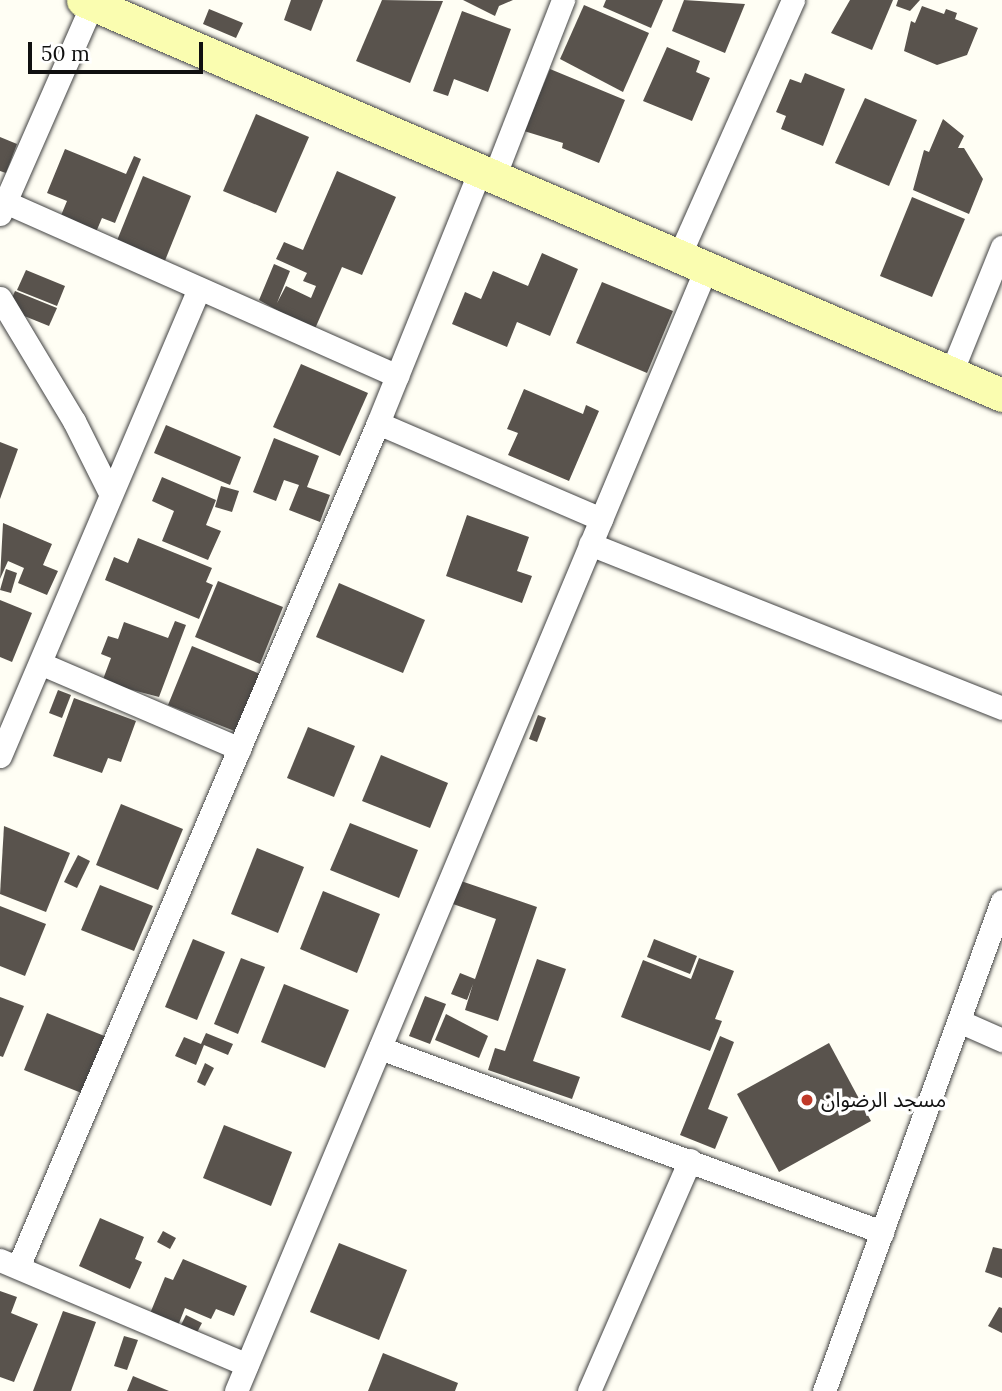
<!DOCTYPE html>
<meta charset="utf-8">
<style>
body{margin:0}
#map{position:relative;width:1002px;height:1391px;overflow:hidden;background:#fffef4;font-family:Lora,"Noto Sans Arabic",serif}
div>[style]{position:absolute}
.building>*{inset:0;background:#59534d}
.roads{filter:drop-shadow(0 0 2px #434343) drop-shadow(0 0 2px #434343)}
.street>*{height:23px;margin:-11.5px;padding:0 11.5px;transform-origin:11.5px;border-radius:11.5px;background:#fff}
.secondary>*{height:33px;margin:-16.5px;padding:0 16.5px;transform-origin:16.5px;border-radius:16.5px;background:#fafdb0}
.dots>*{width:19px;height:19px;translate:-50% -50%;box-sizing:border-box;border:4px solid #fff;border-radius:50%}
span{translate:-50% -50%;white-space:nowrap;text-align:center;line-height:1.15;-webkit-text-stroke:7px #fff;paint-order:stroke}
.poi-label{font-size:21px;color:#101010}
.left{translate:0 -50%;text-align:left}
.scale{position:absolute;left:28px;top:42px;width:175px;height:32px;box-sizing:border-box;border:4px solid #101010;border-top:0;padding-left:9px;font-size:21px;line-height:24px;white-space:nowrap;color:#101010;-webkit-text-stroke:5px #fff;paint-order:stroke}
</style>
<div id="map">
<div class="building">
<i style="clip-path:polygon(291px 0,323px 0,311px 31px,284px 20px)"></i>
<i style="clip-path:polygon(382px 0,443px 1px,410px 83px,356px 61px)"></i>
<i style="clip-path:polygon(463px 0,513px 0,499px 6px,495px 16px)"></i>
<i style="clip-path:polygon(606px 0,663px 0,651px 28px,603px 7px)"></i>
<i style="clip-path:polygon(684px 0,745px 4px,725px 53px,672px 31px)"></i>
<i style="clip-path:polygon(850px 0,893px 0,872px 50px,831px 33px)"></i>
<i style="clip-path:polygon(898px 0,920px 0,910px 11px,896px 6px)"></i>
<i style="clip-path:polygon(584px 5px,649px 33px,623px 92px,560px 59px)"></i>
<i style="clip-path:polygon(922px 6px,944px 14px,946px 9px,957px 13px,955px 19px,978px 28px,967px 55px,937px 65px,904px 51px,911px 21px,915px 23px)"></i>
<i style="clip-path:polygon(209px 9px,243px 23px,236px 38px,203px 24px)"></i>
<i style="clip-path:polygon(462px 11px,511px 29px,488px 92px,454px 79px,448px 96px,433px 91px)"></i>
<i style="clip-path:polygon(667px 47px,700px 61px,696px 72px,710px 78px,692px 121px,643px 101px)"></i>
<i style="clip-path:polygon(550px 69px,625px 100px,599px 163px,562px 148px,563px 143px,524px 131px)"></i>
<i style="clip-path:polygon(805px 73px,845px 89px,823px 146px,781px 129px,786px 116px,776px 112px,790px 79px,801px 83px)"></i>
<i style="clip-path:polygon(865px 98px,917px 120px,889px 186px,835px 163px)"></i>
<i style="clip-path:polygon(256px 114px,309px 137px,276px 213px,223px 191px)"></i>
<i style="clip-path:polygon(943px 119px,964px 136px,958px 148px,964px 148px,983px 179px,969px 214px,913px 190px,924px 150px,929px 152px)"></i>
<i style="clip-path:polygon(0 137px,17px 144px,6px 173px,0 171px)"></i>
<i style="clip-path:polygon(65px 149px,126px 174px,134px 156px,141px 159px,115px 223px,102px 218px,93px 239px,57px 225px,67px 201px,47px 193px)"></i>
<i style="clip-path:polygon(337px 171px,396px 197px,362px 275px,342px 267px,314px 331px,259px 300px,274px 264px,290px 271px,277px 303px,286px 286px,311px 298px,316px 286px,303px 281px,307px 273px,276px 259px,284px 242px,303px 250px)"></i>
<i style="clip-path:polygon(143px 176px,191px 196px,162px 268px,114px 248px)"></i>
<i style="clip-path:polygon(912px 197px,965px 219px,932px 297px,880px 276px)"></i>
<i style="clip-path:polygon(542px 253px,578px 269px,550px 336px,517px 322px,507px 347px,452px 324px,465px 292px,481px 299px,493px 271px,528px 286px)"></i>
<i style="clip-path:polygon(26px 270px,65px 286px,57px 306px,17px 290px)"></i>
<i style="clip-path:polygon(602px 282px,673px 311px,647px 373px,576px 343px)"></i>
<i style="clip-path:polygon(15px 291px,57px 308px,49px 326px,7px 309px)"></i>
<i style="clip-path:polygon(301px 364px,368px 393px,340px 456px,273px 427px)"></i>
<i style="clip-path:polygon(524px 389px,583px 414px,586px 405px,599px 411px,569px 481px,508px 455px,518px 433px,507px 429px)"></i>
<i style="clip-path:polygon(166px 425px,241px 457px,230px 485px,154px 453px)"></i>
<i style="clip-path:polygon(274px 438px,319px 456px,307px 487px,330px 495px,320px 522px,289px 510px,299px 485px,284px 480px,276px 501px,253px 492px)"></i>
<i style="clip-path:polygon(0 442px,18px 449px,0 499px)"></i>
<i style="clip-path:polygon(162px 477px,216px 500px,206px 525px,221px 531px,208px 560px,162px 541px,174px 511px,152px 501px)"></i>
<i style="clip-path:polygon(221px 486px,239px 491px,232px 512px,215px 507px)"></i>
<i style="clip-path:polygon(467px 515px,529px 537px,517px 571px,532px 576px,522px 603px,446px 576px)"></i>
<i style="clip-path:polygon(3px 523px,52px 544px,43px 565px,58px 571px,47px 595px,18px 583px,24px 568px,8px 561px,0 579px)"></i>
<i style="clip-path:polygon(138px 538px,212px 568px,206px 582px,213px 585px,199px 619px,105px 580px,114px 557px,128px 563px)"></i>
<i style="clip-path:polygon(6px 569px,17px 573px,11px 593px,0 590px)"></i>
<i style="clip-path:polygon(218px 581px,283px 607px,260px 664px,195px 637px)"></i>
<i style="clip-path:polygon(339px 583px,425px 620px,403px 673px,316px 637px)"></i>
<i style="clip-path:polygon(0 600px,32px 613px,12px 662px,0 657px)"></i>
<i style="clip-path:polygon(175px 621px,186px 625px,159px 697px,102px 682px,111px 658px,101px 654px,108px 636px,118px 639px,124px 622px,168px 638px)"></i>
<i style="clip-path:polygon(192px 646px,260px 674px,237px 732px,168px 705px)"></i>
<i style="clip-path:polygon(58px 690px,71px 695px,62px 718px,49px 713px)"></i>
<i style="clip-path:polygon(74px 698px,136px 721px,121px 762px,108px 758px,102px 773px,53px 756px)"></i>
<i style="clip-path:polygon(538px 715px,546px 718px,537px 742px,529px 739px)"></i>
<i style="clip-path:polygon(308px 727px,355px 746px,334px 797px,287px 778px)"></i>
<i style="clip-path:polygon(381px 755px,448px 783px,430px 828px,362px 801px)"></i>
<i style="clip-path:polygon(121px 804px,183px 829px,158px 890px,96px 865px)"></i>
<i style="clip-path:polygon(350px 823px,418px 850px,399px 898px,330px 870px)"></i>
<i style="clip-path:polygon(4px 826px,70px 853px,46px 912px,0 894px)"></i>
<i style="clip-path:polygon(257px 848px,304px 867px,278px 933px,231px 914px)"></i>
<i style="clip-path:polygon(78px 855px,90px 861px,77px 888px,64px 882px)"></i>
<i style="clip-path:polygon(461px 881px,537px 907px,498px 1021px,465px 1010px,473px 984px,467px 1000px,451px 994px,460px 973px,475px 979px,496px 919px,453px 904px)"></i>
<i style="clip-path:polygon(100px 885px,153px 906px,134px 951px,81px 930px)"></i>
<i style="clip-path:polygon(323px 891px,380px 914px,357px 973px,300px 949px)"></i>
<i style="clip-path:polygon(0 906px,46px 924px,25px 976px,0 966px)"></i>
<i style="clip-path:polygon(193px 939px,225px 952px,197px 1020px,165px 1007px)"></i>
<i style="clip-path:polygon(654px 939px,697px 956px,690px 974px,647px 957px)"></i>
<i style="clip-path:polygon(241px 958px,265px 967px,238px 1034px,214px 1024px)"></i>
<i style="clip-path:polygon(699px 958px,734px 971px,715px 1019px,722px 1021px,710px 1051px,621px 1017px,643px 960px,691px 979px)"></i>
<i style="clip-path:polygon(537px 959px,566px 969px,533px 1061px,580px 1077px,572px 1099px,488px 1070px,495px 1048px,505px 1051px)"></i>
<i style="clip-path:polygon(284px 984px,349px 1010px,325px 1068px,261px 1042px)"></i>
<i style="clip-path:polygon(425px 996px,446px 1004px,430px 1044px,409px 1036px)"></i>
<i style="clip-path:polygon(0 997px,24px 1006px,3px 1057px,0 1056px)"></i>
<i style="clip-path:polygon(47px 1013px,107px 1037px,84px 1094px,24px 1070px)"></i>
<i style="clip-path:polygon(446px 1014px,488px 1036px,479px 1058px,435px 1040px)"></i>
<i style="clip-path:polygon(206px 1033px,233px 1044px,228px 1055px,204px 1045px,196px 1065px,175px 1056px,184px 1037px,201px 1044px)"></i>
<i style="clip-path:polygon(720px 1036px,734px 1042px,708px 1109px,728px 1117px,715px 1149px,680px 1135px)"></i>
<i style="clip-path:polygon(829px 1043px,871px 1121px,779px 1172px,737px 1094px)"></i>
<i style="clip-path:polygon(205px 1063px,214px 1068px,205px 1086px,197px 1082px)"></i>
<i style="clip-path:polygon(224px 1125px,292px 1152px,271px 1206px,203px 1178px)"></i>
<i style="clip-path:polygon(100px 1218px,144px 1237px,135px 1259px,142px 1262px,130px 1289px,79px 1266px)"></i>
<i style="clip-path:polygon(163px 1231px,176px 1238px,170px 1249px,157px 1242px)"></i>
<i style="clip-path:polygon(339px 1243px,407px 1270px,379px 1340px,310px 1312px)"></i>
<i style="clip-path:polygon(993px 1247px,1002px 1249px,1002px 1278px,985px 1272px)"></i>
<i style="clip-path:polygon(183px 1259px,247px 1286px,234px 1316px,216px 1309px,211px 1319px,185px 1308px,177px 1328px,149px 1316px,165px 1277px,173px 1280px)"></i>
<i style="clip-path:polygon(0 1291px,17px 1297px,11px 1313px,38px 1324px,14px 1382px,0 1377px)"></i>
<i style="clip-path:polygon(999px 1307px,1002px 1308px,1002px 1333px,988px 1326px)"></i>
<i style="clip-path:polygon(63px 1311px,96px 1322px,71px 1391px,33px 1391px)"></i>
<i style="clip-path:polygon(186px 1315px,202px 1323px,194px 1338px,178px 1331px)"></i>
<i style="clip-path:polygon(124px 1336px,138px 1340px,127px 1370px,114px 1366px)"></i>
<i style="clip-path:polygon(383px 1353px,458px 1383px,455px 1391px,368px 1391px)"></i>
<i style="clip-path:polygon(133px 1376px,169px 1391px,127px 1391px)"></i>
</div>
<div class="roads">
<div class="street">
<i style="left:494px;top:177px;width:190px;rotate:-68.7deg"></i>
<i style="left:5px;top:202px;width:429px;rotate:23.9deg"></i>
<i style="left:0;top:214px;width:234px;rotate:-66.3deg"></i>
<i style="left:679px;top:256px;width:280px;rotate:-66deg"></i>
<i style="left:0;top:298px;width:144px;rotate:59deg"></i>
<i style="left:74px;top:421px;width:78px;rotate:63.4deg"></i>
<i style="left:951px;top:373px;width:136px;rotate:-68deg"></i>
<i style="left:378px;top:423px;width:243px;rotate:23.3deg"></i>
<i style="left:590px;top:544px;width:443px;rotate:21.7deg"></i>
<i style="left:42px;top:664px;width:215px;rotate:23.2deg"></i>
<i style="left:0;top:756px;width:505px;rotate:-66.94deg"></i>
<i style="left:959px;top:1021px;width:47px;rotate:23.8deg"></i>
<i style="left:380px;top:1048px;width:535px;rotate:20.13deg"></i>
<i style="left:0;top:1260px;width:268px;rotate:23deg"></i>
<i style="left:18px;top:1267px;width:918px;rotate:-66.9deg"></i>
<i style="left:378px;top:423px;width:272px;rotate:-68deg"></i>
<i style="left:236px;top:1391px;width:1214px;rotate:-67.28deg"></i>
<i style="left:589px;top:1391px;width:252px;rotate:-66.4deg"></i>
<i style="left:824px;top:1391px;width:521px;rotate:-70.04deg"></i>
</div>
<div class="secondary">
<i style="left:83px;top:0;width:1000px;rotate:23.26deg"></i>
</div>
</div>
<div class="dots">
<i style="left:807px;top:1100px;background:#c03929"></i>
</div>
<div class="poi-label">
<span class="left" style="left:821px;top:1100px">مسجد الرضوان</span>
</div>
<div class="scale">50 m</div>
</div>
